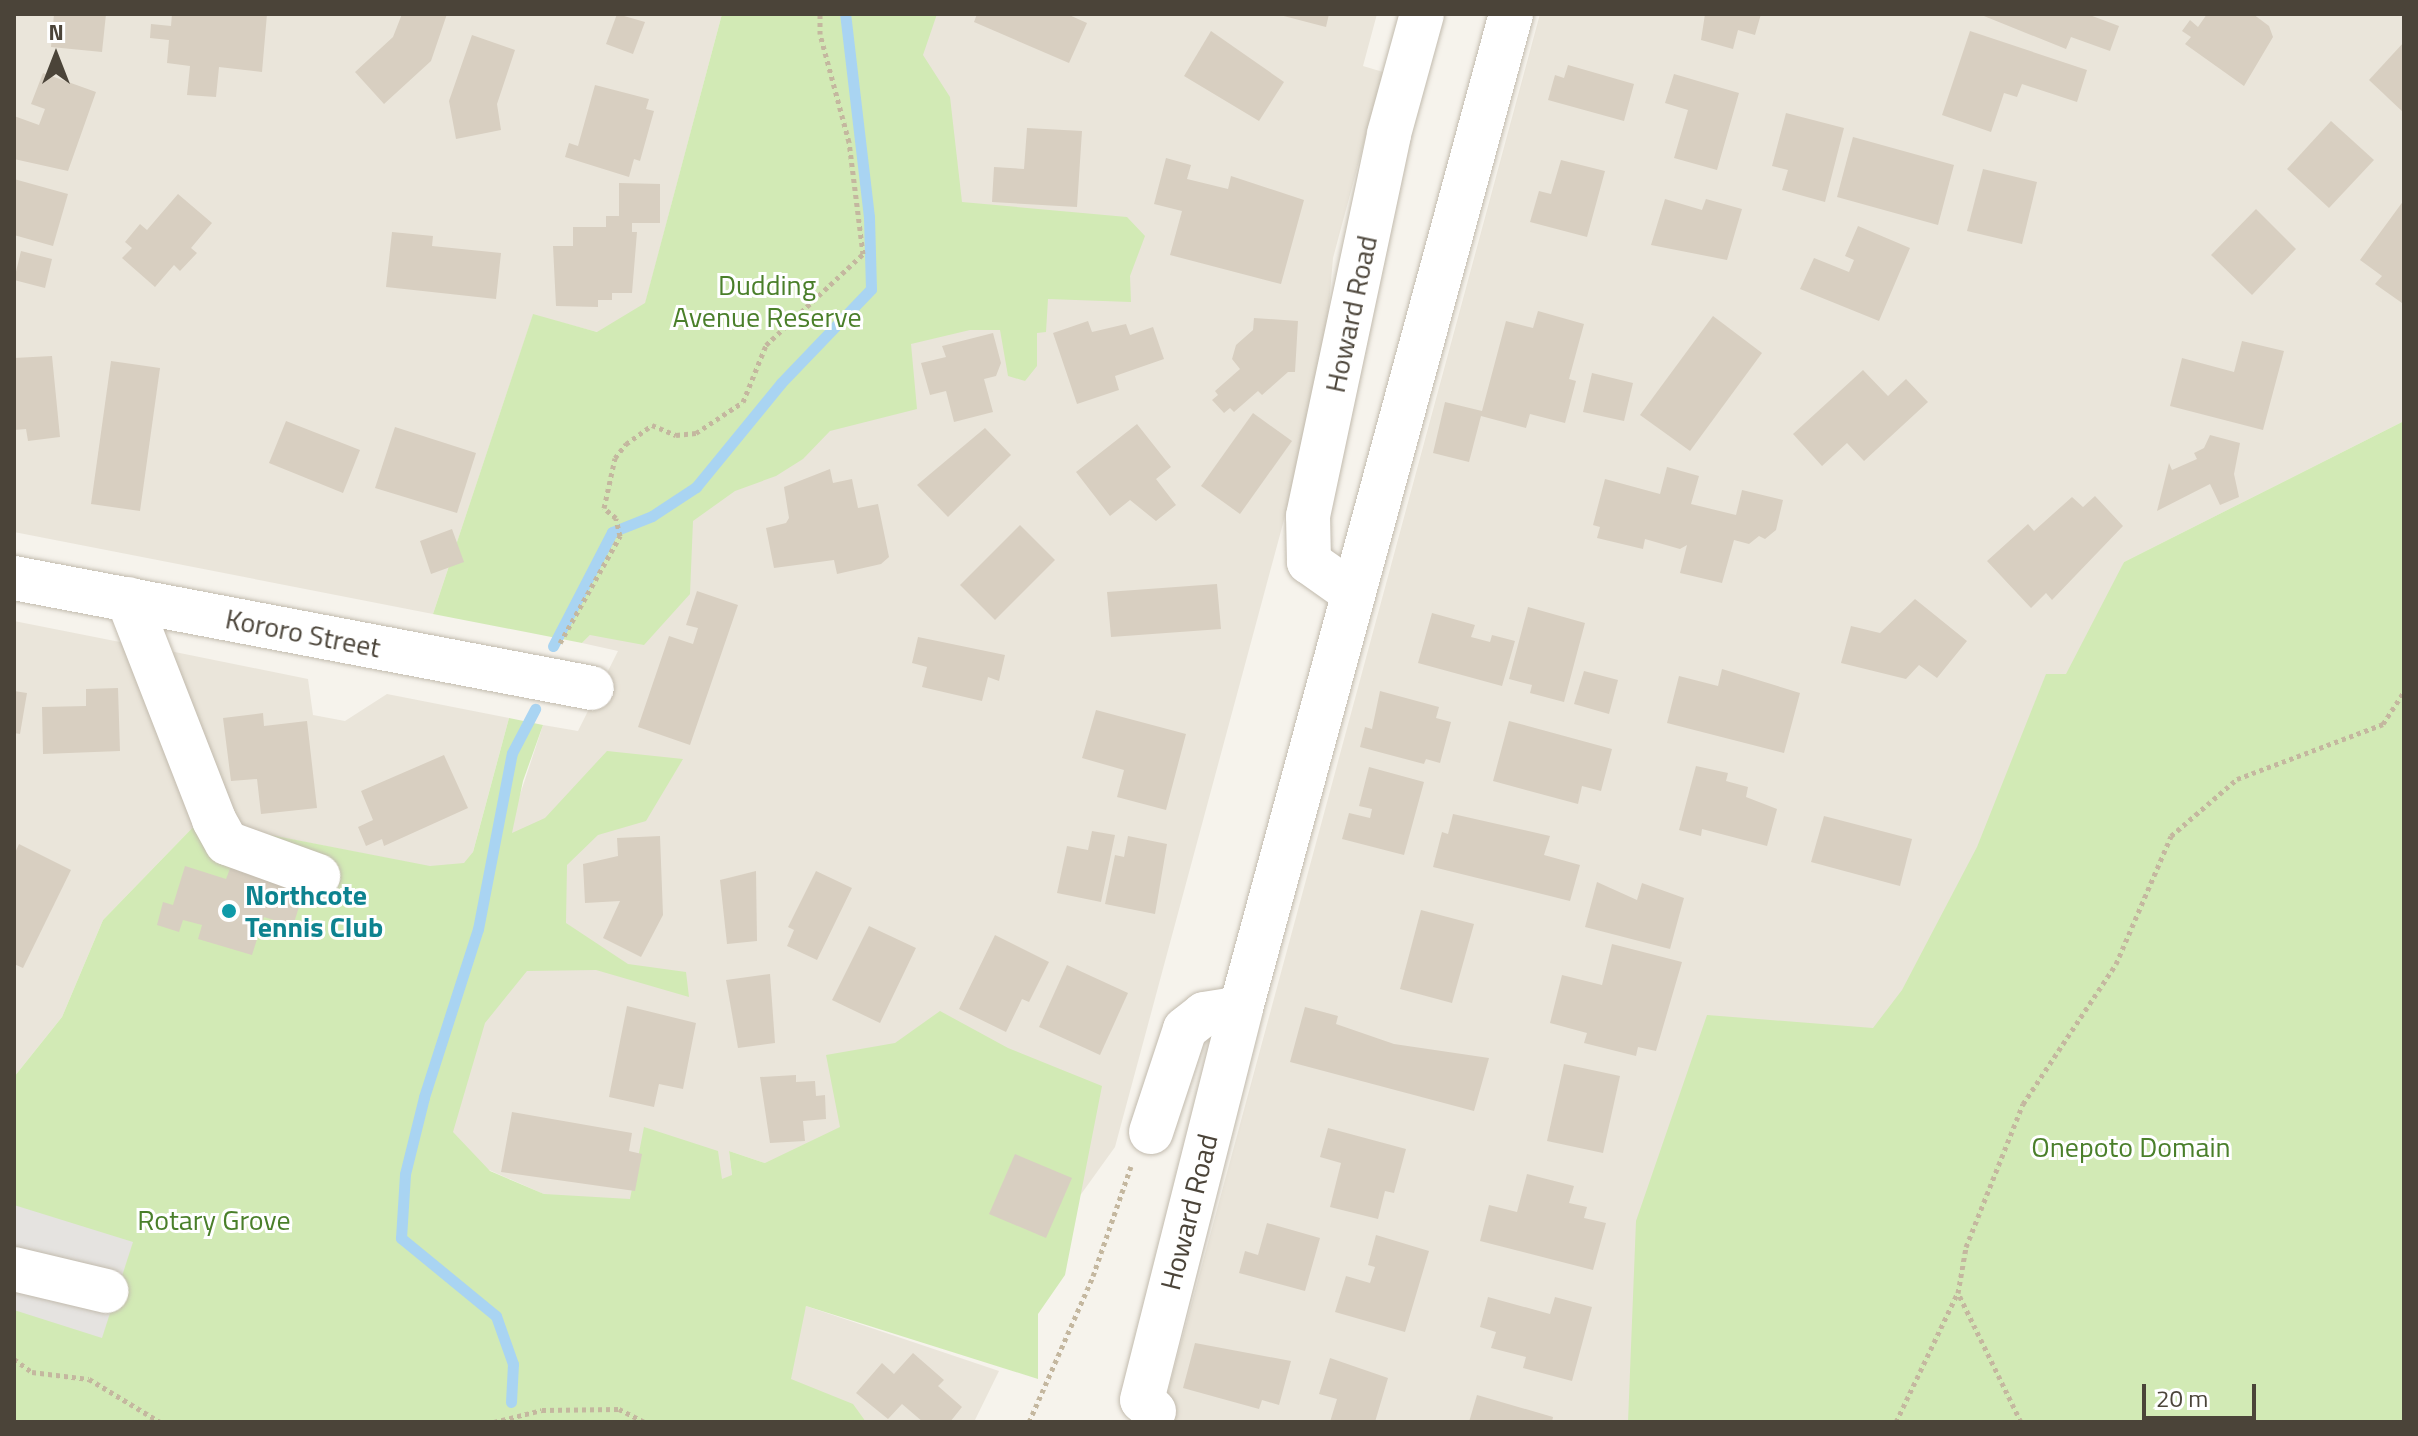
<!DOCTYPE html>
<style>
body{margin:0}
#map{position:relative;width:2418px;height:1436px;overflow:hidden;background:#f6f3ec;font-family:"Titillium Web",sans-serif}
div>[style]{position:absolute}
.residential>*{inset:0;background:#eae5da}
.green>*{inset:0;background:#d2eab5}
.parking>*{inset:0;background:#e5e3e0}
.stream>*{height:11px;margin:-5.5px;padding:0 5.5px;transform-origin:5.5px;border-radius:5.5px;background:#a9d4f2}
.building>*{inset:0;background:#d8cfc1}
.path>*{height:5px;margin-top:-2.5px;transform-origin:0;background:repeating-linear-gradient(90deg,#c4b79f 0 4px,transparent 0 8px)}
.roads{filter:drop-shadow(0 0 2px #c2bbae) drop-shadow(0 0 2px #c2bbae)}
.minor>*{height:44px;margin:-22px;padding:0 22px;transform-origin:22px;border-radius:22px;background:#fff}
.dots>*{width:22px;height:22px;translate:-50% -50%;box-sizing:border-box;border:4px solid #fff;border-radius:50%}
span{translate:-50% -50%;white-space:nowrap;text-align:center;line-height:1.15;-webkit-text-stroke:6px #fff;paint-order:stroke}
.park-label{font-size:28px;color:#4a7f2a}
.street-label{font-size:28px;color:#4b4439}
.culture-label{font-size:28px;color:#0d838f;font-weight:700}
.left{translate:0 -50%;text-align:left}
.frame{position:absolute;inset:0;border:16px solid #4b4439;pointer-events:none}
.north{position:absolute;left:16px;top:16px;width:80px;height:80px;-webkit-text-stroke:6px #fff;paint-order:stroke;rotate:0deg;font-size:22px;font-weight:700;line-height:32px;text-align:center;color:#4b4439}
.north::after{content:'';display:block;margin:auto;width:28px;height:36px;background:#4b4439;clip-path:polygon(50% 0,100% 100%,50% 72%,0 100%)}
.scale{position:absolute;left:2142px;top:1384px;width:114px;height:36px;box-sizing:border-box;border:4px solid #4b4439;border-top:0;padding-left:10px;font-size:24px;line-height:28px;white-space:nowrap;color:#4b4439;-webkit-text-stroke:6px #fff;paint-order:stroke}
</style>
<div id="map">
<div class="residential">
<i style="clip-path:polygon(14px 14px,722px 14px,635px 342px,533px 315px,433px 614px,14px 532px)"></i>
<i style="clip-path:polygon(872px 14px,1377px 14px,1363px 66px,1383px 72px,1333px 258px,1323px 375px,1115px 1147px,1038px 1254px,729px 1151px,743px 1263px,564px 1203px,455px 1155px,403px 1149px,543px 725px,578px 731px,618px 651px,582px 643px,615px 610px)"></i>
<i style="clip-path:polygon(1540px 14px,2404px 14px,2404px 421px,2124px 562px,1763px 1422px,1147px 1422px,1165px 1402px)"></i>
<i style="clip-path:polygon(14px 621px,130px 644px,199px 821px,103px 920px,62px 1017px,14px 1077px)"></i>
<i style="clip-path:polygon(160px 649px,308px 679px,313px 715px,345px 721px,387px 694px,509px 718px,467px 874px,229px 827px)"></i>
<i style="clip-path:polygon(806px 1306px,999px 1371px,974px 1422px,760px 1422px,772px 1404px)"></i>
</div>
<div class="green">
<i style="clip-path:polygon(722px 14px,937px 14px,923px 55px,950px 97px,962px 202px,1127px 217px,1145px 236px,1130px 276px,1131px 302px,1048px 299px,1046px 332px,1037px 333px,1037px 366px,1025px 381px,1008px 376px,1000px 330px,970px 330px,911px 344px,917px 409px,830px 431px,803px 459px,776px 476px,735px 491px,693px 521px,690px 594px,644px 645px,590px 635px,582px 643px,433px 614px,533px 314px,597px 332px,645px 303px)"></i>
<i style="clip-path:polygon(2404px 421px,2404px 1422px,1628px 1422px,1636px 1221px,1707px 1015px,1873px 1028px,1902px 990px,1977px 847px,2046px 674px,2066px 674px,2124px 562px)"></i>
<i style="clip-path:polygon(509px 718px,543px 725px,523px 781px,512px 833px,545px 818px,607px 751px,683px 759px,646px 821px,598px 835px,567px 865px,566px 923px,628px 964px,686px 972px,689px 997px,596px 970px,527px 971px,485px 1023px,453px 1132px,490px 1171px,544px 1194px,630px 1199px,644px 1127px,718px 1151px,722px 1179px,732px 1175px,729px 1151px,765px 1163px,840px 1127px,826px 1055px,895px 1043px,940px 1011px,1008px 1048px,1102px 1086px,1065px 1275px,1038px 1314px,1038px 1379px,806px 1306px,791px 1379px,853px 1404px,866px 1422px,14px 1422px,14px 1077px,62px 1017px,103px 920px,199px 821px,430px 866px,464px 863px,473px 852px)"></i>
</div>
<div class="parking">
<i style="clip-path:polygon(14px 1205px,133px 1242px,102px 1338px,14px 1310px)"></i>
</div>
<div class="stream">
<i style="left:553px;top:646px;width:128px;rotate:-62.6deg"></i>
<i style="left:612px;top:532px;width:43px;rotate:-21.8deg"></i>
<i style="left:652px;top:516px;width:53px;rotate:-33.4deg"></i>
<i style="left:696px;top:487px;width:134px;rotate:-50.7deg"></i>
<i style="left:781px;top:383px;width:130px;rotate:-46.2deg"></i>
<i style="left:871px;top:289px;width:72px;rotate:-91.6deg"></i>
<i style="left:869px;top:217px;width:204px;rotate:-96.7deg"></i>
<i style="left:511px;top:1402px;width:38px;rotate:-87deg"></i>
<i style="left:513px;top:1364px;width:51px;rotate:-109.5deg"></i>
<i style="left:496px;top:1316px;width:123px;rotate:-140.6deg"></i>
<i style="left:401px;top:1238px;width:64px;rotate:-86.4deg"></i>
<i style="left:405px;top:1174px;width:79px;rotate:-76.1deg"></i>
<i style="left:424px;top:1097px;width:176px;rotate:-72.2deg"></i>
<i style="left:478px;top:929px;width:179px;rotate:-79.1deg"></i>
<i style="left:512px;top:753px;width:50px;rotate:-62.4deg"></i>
</div>
<div class="building">
<i style="clip-path:polygon(54px 14px,106px 14px,102px 52px,51px 47px)"></i>
<i style="clip-path:polygon(172px 14px,267px 14px,262px 72px,219px 67px,216px 97px,187px 95px,190px 66px,167px 63px,169px 40px,150px 38px,151px 24px,171px 26px)"></i>
<i style="clip-path:polygon(402px 14px,447px 14px,431px 61px,384px 104px,355px 72px,393px 37px)"></i>
<i style="clip-path:polygon(617px 14px,645px 22px,633px 54px,606px 44px)"></i>
<i style="clip-path:polygon(977px 14px,1067px 14px,1087px 23px,1069px 63px,974px 22px)"></i>
<i style="clip-path:polygon(1276px 14px,1329px 14px,1326px 27px)"></i>
<i style="clip-path:polygon(1705px 14px,1761px 14px,1755px 35px,1738px 30px,1733px 49px,1701px 40px)"></i>
<i style="clip-path:polygon(1979px 14px,2087px 14px,2119px 26px,2110px 51px,2071px 37px,2066px 49px)"></i>
<i style="clip-path:polygon(2207px 14px,2253px 14px,2269px 26px,2273px 37px,2244px 86px,2185px 44px,2191px 37px,2182px 31px,2190px 20px,2198px 27px)"></i>
<i style="clip-path:polygon(1211px 31px,1284px 82px,1259px 121px,1184px 76px)"></i>
<i style="clip-path:polygon(1970px 31px,2087px 70px,2077px 102px,2022px 84px,2017px 97px,2004px 93px,1991px 132px,1942px 115px)"></i>
<i style="clip-path:polygon(472px 35px,515px 50px,497px 104px,501px 130px,456px 139px,449px 101px)"></i>
<i style="clip-path:polygon(2404px 42px,2404px 113px,2369px 80px)"></i>
<i style="clip-path:polygon(1568px 65px,1634px 84px,1624px 121px,1548px 100px,1555px 75px,1564px 78px)"></i>
<i style="clip-path:polygon(43px 73px,96px 92px,68px 171px,14px 159px,14px 116px,39px 125px,45px 109px,31px 104px)"></i>
<i style="clip-path:polygon(1674px 74px,1739px 93px,1717px 170px,1674px 158px,1688px 110px,1665px 103px)"></i>
<i style="clip-path:polygon(595px 85px,649px 99px,646px 109px,654px 111px,640px 161px,634px 159px,629px 177px,565px 157px,569px 143px,578px 146px)"></i>
<i style="clip-path:polygon(1786px 113px,1844px 128px,1825px 202px,1782px 190px,1788px 170px,1772px 166px)"></i>
<i style="clip-path:polygon(2331px 121px,2374px 160px,2329px 208px,2287px 169px)"></i>
<i style="clip-path:polygon(1027px 128px,1082px 131px,1077px 207px,992px 202px,994px 167px,1024px 169px)"></i>
<i style="clip-path:polygon(1853px 137px,1954px 165px,1938px 225px,1837px 197px)"></i>
<i style="clip-path:polygon(1166px 158px,1191px 165px,1187px 179px,1228px 189px,1231px 176px,1304px 200px,1281px 284px,1170px 255px,1182px 211px,1154px 204px)"></i>
<i style="clip-path:polygon(1561px 160px,1605px 171px,1587px 237px,1530px 222px,1539px 191px,1551px 194px)"></i>
<i style="clip-path:polygon(1983px 169px,2037px 182px,2022px 244px,1967px 231px)"></i>
<i style="clip-path:polygon(14px 179px,68px 194px,53px 246px,14px 235px)"></i>
<i style="clip-path:polygon(619px 183px,660px 184px,660px 223px,632px 223px,632px 232px,637px 232px,632px 293px,612px 293px,612px 300px,598px 300px,598px 307px,556px 306px,553px 246px,573px 246px,573px 227px,606px 227px,606px 216px,619px 216px)"></i>
<i style="clip-path:polygon(178px 194px,212px 223px,191px 248px,197px 253px,180px 271px,174px 265px,155px 287px,122px 258px,132px 248px,125px 242px,140px 224px,147px 230px)"></i>
<i style="clip-path:polygon(1665px 199px,1702px 210px,1706px 199px,1742px 209px,1727px 260px,1651px 245px)"></i>
<i style="clip-path:polygon(2404px 200px,2404px 300px,2402px 303px,2375px 284px,2382px 276px,2360px 260px)"></i>
<i style="clip-path:polygon(2256px 209px,2296px 249px,2252px 295px,2211px 255px)"></i>
<i style="clip-path:polygon(1858px 226px,1910px 248px,1879px 321px,1800px 289px,1814px 258px,1849px 272px,1854px 260px,1845px 256px)"></i>
<i style="clip-path:polygon(392px 232px,433px 236px,432px 246px,501px 253px,496px 299px,386px 287px)"></i>
<i style="clip-path:polygon(21px 251px,52px 259px,45px 288px,14px 280px)"></i>
<i style="clip-path:polygon(1538px 311px,1584px 324px,1569px 379px,1576px 381px,1565px 423px,1530px 414px,1526px 428px,1481px 416px,1469px 462px,1433px 453px,1445px 402px,1482px 411px,1506px 321px,1533px 328px)"></i>
<i style="clip-path:polygon(1713px 316px,1762px 353px,1690px 451px,1640px 415px)"></i>
<i style="clip-path:polygon(1254px 318px,1298px 321px,1295px 372px,1288px 372px,1262px 395px,1258px 391px,1234px 412px,1230px 408px,1224px 413px,1212px 400px,1218px 395px,1215px 391px,1240px 369px,1232px 359px,1236px 345px,1253px 330px)"></i>
<i style="clip-path:polygon(1088px 321px,1092px 332px,1126px 324px,1130px 335px,1153px 327px,1164px 359px,1115px 376px,1119px 390px,1077px 404px,1053px 333px)"></i>
<i style="clip-path:polygon(993px 333px,1001px 363px,996px 376px,984px 379px,993px 412px,954px 422px,946px 391px,930px 395px,921px 363px,946px 357px,942px 346px)"></i>
<i style="clip-path:polygon(2242px 341px,2284px 351px,2263px 430px,2170px 406px,2182px 358px,2234px 372px)"></i>
<i style="clip-path:polygon(52px 356px,60px 437px,28px 441px,26px 429px,14px 430px,14px 358px)"></i>
<i style="clip-path:polygon(111px 361px,160px 368px,140px 511px,91px 504px)"></i>
<i style="clip-path:polygon(1863px 370px,1888px 396px,1906px 379px,1928px 402px,1864px 461px,1847px 443px,1822px 466px,1793px 434px)"></i>
<i style="clip-path:polygon(1592px 373px,1633px 383px,1624px 421px,1583px 412px)"></i>
<i style="clip-path:polygon(1253px 413px,1292px 441px,1240px 514px,1201px 486px)"></i>
<i style="clip-path:polygon(286px 421px,360px 450px,343px 493px,269px 463px)"></i>
<i style="clip-path:polygon(1137px 424px,1171px 467px,1156px 479px,1176px 505px,1156px 521px,1130px 500px,1110px 516px,1076px 472px)"></i>
<i style="clip-path:polygon(395px 427px,476px 453px,457px 513px,375px 488px)"></i>
<i style="clip-path:polygon(985px 428px,1011px 455px,948px 517px,917px 485px)"></i>
<i style="clip-path:polygon(2210px 435px,2240px 443px,2234px 474px,2239px 497px,2220px 505px,2210px 484px,2157px 511px,2169px 463px,2172px 470px,2197px 459px,2194px 453px,2204px 448px)"></i>
<i style="clip-path:polygon(1667px 467px,1699px 476px,1691px 504px,1736px 515px,1742px 490px,1783px 500px,1776px 530px,1765px 539px,1759px 536px,1749px 544px,1734px 540px,1722px 583px,1680px 573px,1687px 545px,1680px 549px,1645px 539px,1643px 549px,1597px 538px,1600px 527px,1593px 525px,1605px 479px,1660px 494px)"></i>
<i style="clip-path:polygon(830px 469px,833px 483px,852px 479px,858px 508px,878px 504px,889px 557px,881px 564px,837px 574px,834px 560px,774px 568px,766px 528px,786px 523px,789px 518px,784px 487px)"></i>
<i style="clip-path:polygon(2095px 496px,2123px 526px,2052px 600px,2046px 593px,2031px 608px,1987px 561px,2028px 524px,2034px 531px,2072px 497px,2083px 507px)"></i>
<i style="clip-path:polygon(1020px 525px,1055px 560px,995px 620px,960px 585px)"></i>
<i style="clip-path:polygon(452px 529px,464px 562px,431px 574px,420px 541px)"></i>
<i style="clip-path:polygon(1217px 584px,1221px 629px,1111px 637px,1107px 592px)"></i>
<i style="clip-path:polygon(697px 591px,738px 605px,690px 745px,638px 727px,669px 636px,693px 644px,698px 628px,686px 625px)"></i>
<i style="clip-path:polygon(1915px 599px,1967px 641px,1937px 678px,1919px 665px,1906px 679px,1841px 663px,1851px 626px,1880px 633px)"></i>
<i style="clip-path:polygon(1528px 607px,1585px 623px,1564px 702px,1530px 693px,1532px 685px,1509px 679px)"></i>
<i style="clip-path:polygon(1432px 613px,1475px 625px,1471px 637px,1490px 642px,1492px 635px,1515px 641px,1502px 686px,1418px 663px)"></i>
<i style="clip-path:polygon(918px 637px,1005px 655px,999px 681px,988px 677px,982px 701px,922px 687px,927px 667px,912px 663px)"></i>
<i style="clip-path:polygon(1722px 669px,1800px 693px,1784px 753px,1667px 723px,1679px 676px,1718px 686px)"></i>
<i style="clip-path:polygon(1584px 671px,1618px 680px,1609px 714px,1574px 704px)"></i>
<i style="clip-path:polygon(118px 688px,120px 751px,43px 754px,42px 707px,86px 706px,86px 689px)"></i>
<i style="clip-path:polygon(14px 691px,27px 693px,20px 734px,14px 733px)"></i>
<i style="clip-path:polygon(1380px 691px,1439px 707px,1436px 718px,1451px 722px,1440px 763px,1426px 759px,1424px 764px,1360px 747px,1365px 727px,1372px 729px)"></i>
<i style="clip-path:polygon(1096px 710px,1186px 734px,1166px 810px,1117px 797px,1124px 770px,1082px 758px)"></i>
<i style="clip-path:polygon(263px 713px,264px 726px,307px 721px,317px 808px,261px 814px,257px 779px,231px 781px,223px 718px)"></i>
<i style="clip-path:polygon(1509px 721px,1612px 749px,1601px 791px,1582px 786px,1578px 804px,1493px 781px)"></i>
<i style="clip-path:polygon(444px 755px,468px 808px,384px 846px,382px 839px,366px 846px,358px 827px,373px 820px,361px 791px)"></i>
<i style="clip-path:polygon(1696px 766px,1728px 773px,1726px 781px,1748px 787px,1746px 797px,1777px 809px,1767px 846px,1702px 829px,1701px 836px,1679px 830px)"></i>
<i style="clip-path:polygon(1369px 767px,1424px 782px,1404px 855px,1342px 839px,1349px 813px,1370px 818px,1372px 809px,1359px 806px)"></i>
<i style="clip-path:polygon(1453px 814px,1550px 836px,1544px 855px,1580px 865px,1570px 901px,1433px 867px,1442px 832px,1448px 834px)"></i>
<i style="clip-path:polygon(1824px 816px,1912px 839px,1900px 886px,1811px 862px)"></i>
<i style="clip-path:polygon(1092px 831px,1115px 835px,1101px 902px,1057px 893px,1067px 846px,1088px 850px)"></i>
<i style="clip-path:polygon(660px 836px,663px 915px,641px 957px,603px 938px,620px 901px,585px 903px,583px 864px,618px 856px,617px 838px)"></i>
<i style="clip-path:polygon(1128px 836px,1167px 844px,1155px 914px,1105px 904px,1115px 855px,1124px 857px)"></i>
<i style="clip-path:polygon(19px 844px,71px 870px,23px 968px,14px 964px,14px 855px)"></i>
<i style="clip-path:polygon(234px 858px,307px 881px,293px 926px,264px 917px,252px 955px,198px 939px,202px 925px,183px 920px,179px 932px,157px 925px,163px 902px,173px 905px,185px 866px,226px 879px)"></i>
<i style="clip-path:polygon(756px 871px,757px 941px,727px 944px,720px 880px)"></i>
<i style="clip-path:polygon(816px 871px,852px 888px,817px 960px,787px 946px,794px 930px,788px 927px)"></i>
<i style="clip-path:polygon(1597px 882px,1637px 900px,1642px 883px,1684px 898px,1670px 949px,1585px 927px)"></i>
<i style="clip-path:polygon(1421px 910px,1474px 924px,1452px 1003px,1400px 989px)"></i>
<i style="clip-path:polygon(869px 926px,916px 948px,880px 1023px,832px 1000px)"></i>
<i style="clip-path:polygon(995px 935px,1049px 962px,1029px 1002px,1022px 999px,1006px 1032px,959px 1009px)"></i>
<i style="clip-path:polygon(1612px 944px,1682px 962px,1656px 1051px,1638px 1047px,1636px 1056px,1584px 1043px,1587px 1033px,1550px 1023px,1562px 975px,1602px 985px)"></i>
<i style="clip-path:polygon(1067px 965px,1128px 993px,1100px 1055px,1039px 1027px)"></i>
<i style="clip-path:polygon(770px 974px,775px 1043px,738px 1048px,726px 980px)"></i>
<i style="clip-path:polygon(627px 1006px,696px 1023px,683px 1089px,659px 1084px,654px 1107px,609px 1097px)"></i>
<i style="clip-path:polygon(1305px 1007px,1338px 1016px,1336px 1024px,1394px 1044px,1489px 1058px,1474px 1111px,1290px 1062px)"></i>
<i style="clip-path:polygon(1564px 1064px,1620px 1076px,1603px 1153px,1547px 1141px)"></i>
<i style="clip-path:polygon(796px 1075px,796px 1082px,815px 1081px,816px 1096px,825px 1095px,826px 1119px,803px 1121px,805px 1141px,770px 1143px,760px 1077px)"></i>
<i style="clip-path:polygon(512px 1112px,632px 1133px,629px 1151px,642px 1154px,635px 1191px,501px 1172px)"></i>
<i style="clip-path:polygon(1328px 1128px,1406px 1149px,1394px 1193px,1385px 1191px,1378px 1219px,1330px 1207px,1341px 1163px,1320px 1157px)"></i>
<i style="clip-path:polygon(1015px 1154px,1072px 1178px,1046px 1238px,989px 1214px)"></i>
<i style="clip-path:polygon(1527px 1174px,1574px 1186px,1569px 1203px,1587px 1207px,1584px 1218px,1606px 1223px,1593px 1270px,1480px 1241px,1489px 1205px,1517px 1212px)"></i>
<i style="clip-path:polygon(1267px 1223px,1320px 1238px,1305px 1291px,1239px 1273px,1245px 1251px,1258px 1255px)"></i>
<i style="clip-path:polygon(1376px 1235px,1429px 1251px,1405px 1332px,1335px 1312px,1346px 1276px,1370px 1283px,1375px 1267px,1368px 1265px)"></i>
<i style="clip-path:polygon(1488px 1297px,1550px 1314px,1555px 1297px,1592px 1307px,1572px 1381px,1523px 1368px,1526px 1357px,1491px 1348px,1496px 1332px,1480px 1327px)"></i>
<i style="clip-path:polygon(1195px 1343px,1291px 1361px,1279px 1405px,1262px 1400px,1259px 1409px,1183px 1388px)"></i>
<i style="clip-path:polygon(913px 1353px,944px 1380px,938px 1386px,962px 1407px,950px 1422px,923px 1422px,902px 1404px,888px 1419px,856px 1393px,882px 1363px,894px 1374px)"></i>
<i style="clip-path:polygon(1330px 1358px,1388px 1378px,1375px 1422px,1330px 1422px,1337px 1399px,1319px 1394px)"></i>
<i style="clip-path:polygon(1477px 1395px,1553px 1417px,1552px 1422px,1469px 1422px)"></i>
</div>
<div class="path">
<i style="left:560px;top:643px;width:123px;rotate:-60.7deg"></i>
<i style="left:620px;top:536px;width:18px;rotate:-103deg"></i>
<i style="left:616px;top:518px;width:16px;rotate:-140deg"></i>
<i style="left:604px;top:508px;width:51px;rotate:-77.6deg"></i>
<i style="left:615px;top:458px;width:18px;rotate:-52deg"></i>
<i style="left:626px;top:444px;width:32px;rotate:-36deg"></i>
<i style="left:652px;top:425px;width:26px;rotate:23deg"></i>
<i style="left:676px;top:435px;width:20px;rotate:-6deg"></i>
<i style="left:696px;top:433px;width:56px;rotate:-33.4deg"></i>
<i style="left:743px;top:402px;width:61px;rotate:-68deg"></i>
<i style="left:766px;top:345px;width:133px;rotate:-43.2deg"></i>
<i style="left:863px;top:254px;width:113px;rotate:-97.1deg"></i>
<i style="left:849px;top:142px;width:112px;rotate:-105deg"></i>
<i style="left:820px;top:34px;width:20px;rotate:-90deg"></i>
<i style="left:14px;top:1359px;width:22px;rotate:36deg"></i>
<i style="left:32px;top:1372px;width:57px;rotate:7deg"></i>
<i style="left:89px;top:1379px;width:83px;rotate:31.2deg"></i>
<i style="left:494px;top:1422px;width:49px;rotate:-14deg"></i>
<i style="left:542px;top:1410px;width:77px;rotate:-0.7deg"></i>
<i style="left:619px;top:1409px;width:28px;rotate:27deg"></i>
<i style="left:1029px;top:1422px;width:159px;rotate:-66.3deg"></i>
<i style="left:1093px;top:1276px;width:116px;rotate:-70.9deg"></i>
<i style="left:1896px;top:1422px;width:142px;rotate:-64.5deg"></i>
<i style="left:2021px;top:1422px;width:144px;rotate:-116deg"></i>
<i style="left:1958px;top:1293px;width:47px;rotate:-80.1deg"></i>
<i style="left:1966px;top:1247px;width:154px;rotate:-68.3deg"></i>
<i style="left:2023px;top:1104px;width:168px;rotate:-56.4deg"></i>
<i style="left:2116px;top:964px;width:139px;rotate:-66.7deg"></i>
<i style="left:2171px;top:836px;width:87px;rotate:-40.8deg"></i>
<i style="left:2237px;top:779px;width:156px;rotate:-20.6deg"></i>
<i style="left:2383px;top:724px;width:38px;rotate:-57deg"></i>
</div>
<div class="roads">
<div class="minor">
<i style="left:14px;top:578px;width:588px;rotate:10.78deg"></i>
<i style="left:1353px;top:593px;width:54px;rotate:-144.8deg"></i>
<i style="left:1309px;top:562px;width:46px;rotate:-91.2deg"></i>
<i style="left:1308px;top:516px;width:390px;rotate:-78deg"></i>
<i style="left:1389px;top:134px;width:124px;rotate:-74.6deg"></i>
<i style="left:128px;top:599px;width:237px;rotate:68.7deg"></i>
<i style="left:214px;top:820px;width:26px;rotate:61deg"></i>
<i style="left:227px;top:843px;width:97px;rotate:19.9deg"></i>
<i style="left:1151px;top:1132px;width:108px;rotate:-71.7deg"></i>
<i style="left:1185px;top:1029px;width:24px;rotate:-38deg"></i>
<i style="left:1204px;top:1014px;width:37px;rotate:-9deg"></i>
<i style="left:14px;top:1269px;width:95px;rotate:13.4deg"></i>
<i style="left:1154px;top:1411px;width:16px;rotate:-137deg"></i>
<i style="left:1142px;top:1400px;width:404px;rotate:-75.8deg"></i>
<i style="left:1241px;top:1008px;width:1030px;rotate:-74.8deg"></i>
</div>
</div>
<div class="dots">
<i style="left:229px;top:911px;background:#0f9aa8"></i>
</div>
<div class="park-label">
<span style="left:767px;top:301px">Dudding<br>Avenue Reserve</span>
<span style="left:2131px;top:1147px">Onepoto Domain</span>
<span style="left:214px;top:1220px">Rotary Grove</span>
</div>
<div class="street-label">
<span style="left:1351px;top:314px;rotate:-78deg">Howard Road</span>
<span style="left:303px;top:633px;rotate:11deg">Kororo Street</span>
<span style="left:1189px;top:1212px;rotate:-76deg">Howard Road</span>
</div>
<div class="culture-label">
<span class="left" style="left:245px;top:911px">Northcote<br>Tennis Club</span>
</div>
<div class="frame"></div>
<div class="north">N</div>
<div class="scale">20 m</div>
</div>
